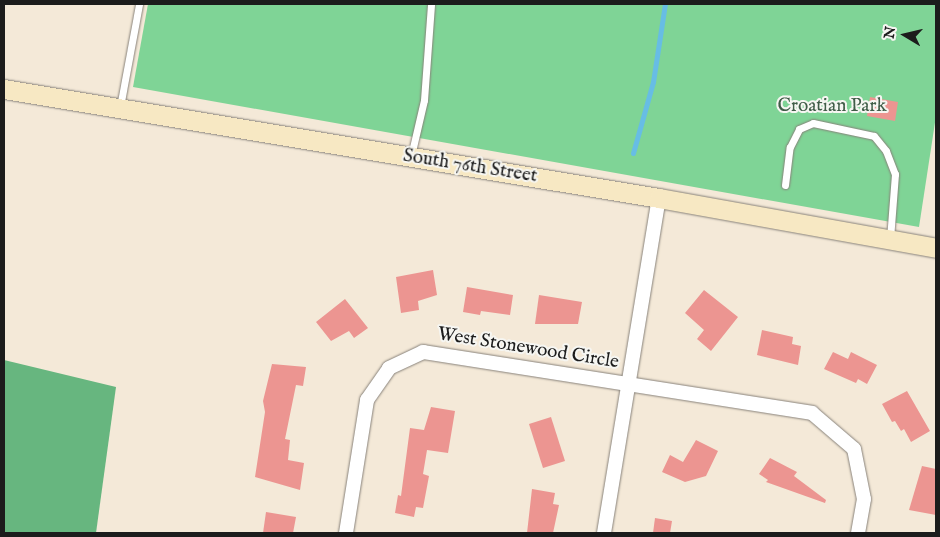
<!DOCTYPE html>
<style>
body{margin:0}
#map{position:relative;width:940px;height:537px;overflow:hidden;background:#f4e9d8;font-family:"IM FELL English",serif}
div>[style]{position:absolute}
.green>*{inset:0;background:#7fd496}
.forest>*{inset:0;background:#67b67f}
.stream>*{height:5px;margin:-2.5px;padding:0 2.5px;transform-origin:2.5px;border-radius:2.5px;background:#67bde4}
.building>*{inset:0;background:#ec9591}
.roads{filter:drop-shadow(0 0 1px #88827a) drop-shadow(0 0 1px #88827a)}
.lane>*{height:7px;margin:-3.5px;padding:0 3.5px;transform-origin:3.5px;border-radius:3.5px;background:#fff}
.street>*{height:14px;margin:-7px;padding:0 7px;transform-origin:7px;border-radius:7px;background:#fff}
.secondary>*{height:19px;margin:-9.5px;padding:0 9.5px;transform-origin:9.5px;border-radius:9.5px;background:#f7e8c3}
span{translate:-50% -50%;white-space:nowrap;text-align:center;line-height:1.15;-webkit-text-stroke:4px #f6f6f2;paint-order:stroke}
.park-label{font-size:19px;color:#3f5c47}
.street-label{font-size:19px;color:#1c1c1c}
.frame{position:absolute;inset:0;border:5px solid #1c1c1c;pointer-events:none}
.north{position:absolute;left:880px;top:10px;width:50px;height:50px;-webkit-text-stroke:4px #f6f6f2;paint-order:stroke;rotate:279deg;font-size:14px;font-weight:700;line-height:20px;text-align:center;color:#1c1c1c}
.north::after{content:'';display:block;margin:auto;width:18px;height:22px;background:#1c1c1c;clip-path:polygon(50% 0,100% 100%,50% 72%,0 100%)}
</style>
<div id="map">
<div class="green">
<i style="clip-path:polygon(148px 4px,936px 4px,936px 116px,919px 227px,133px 87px)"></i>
</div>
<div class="forest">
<i style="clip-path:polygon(4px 360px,116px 387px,96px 533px,4px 533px)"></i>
</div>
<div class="stream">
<i style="left:633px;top:153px;width:74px;rotate:-74.3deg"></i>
<i style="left:653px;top:82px;width:79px;rotate:-81.3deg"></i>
</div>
<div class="building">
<i style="clip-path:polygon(870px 97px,898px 102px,895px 121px,867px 116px)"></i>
<i style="clip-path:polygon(433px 270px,437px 295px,418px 301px,419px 310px,401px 313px,396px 277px)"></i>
<i style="clip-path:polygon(467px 287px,513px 295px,510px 315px,481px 311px,480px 315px,463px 312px)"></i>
<i style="clip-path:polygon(704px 290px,738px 317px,711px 351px,697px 339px,704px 330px,685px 313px)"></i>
<i style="clip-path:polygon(539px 295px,582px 302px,578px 324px,535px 324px)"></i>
<i style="clip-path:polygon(345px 299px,368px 328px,354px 338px,349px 331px,331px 341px,316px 322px)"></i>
<i style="clip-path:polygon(762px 330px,793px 337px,792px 344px,801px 346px,798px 365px,757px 355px)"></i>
<i style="clip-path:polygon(833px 352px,848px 359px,851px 352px,877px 365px,867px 384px,858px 379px,856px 383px,824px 369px)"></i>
<i style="clip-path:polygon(272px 364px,306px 367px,303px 386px,296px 385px,285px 439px,290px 440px,288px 460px,304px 463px,300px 490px,255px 477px,265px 412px,263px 401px)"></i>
<i style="clip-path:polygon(907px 391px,930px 431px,911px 442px,904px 429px,901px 431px,895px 421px,892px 422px,882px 404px)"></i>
<i style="clip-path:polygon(431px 407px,455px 411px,448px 453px,427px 450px,423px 474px,429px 476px,423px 508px,416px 507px,414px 517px,395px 513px,398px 495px,401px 496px,410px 428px,424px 430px)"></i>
<i style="clip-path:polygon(551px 417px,565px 461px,543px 468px,529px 424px)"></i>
<i style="clip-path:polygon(696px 440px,718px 451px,706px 476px,685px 482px,662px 472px,670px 455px,683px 462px)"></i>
<i style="clip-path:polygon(770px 458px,797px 472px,794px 476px,826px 500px,825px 503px,766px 482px,768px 480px,759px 474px)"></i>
<i style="clip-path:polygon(922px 466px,936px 469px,936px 515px,909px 510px)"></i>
<i style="clip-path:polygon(532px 489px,555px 493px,553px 504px,559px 505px,553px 533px,527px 533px)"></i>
<i style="clip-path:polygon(266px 512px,296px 517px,293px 533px,263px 533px)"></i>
<i style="clip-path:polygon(655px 518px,672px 521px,670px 533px,653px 533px)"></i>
</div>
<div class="roads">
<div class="lane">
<i style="left:120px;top:107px;width:105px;rotate:-79.5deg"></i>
<i style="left:411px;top:156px;width:57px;rotate:-76.9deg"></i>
<i style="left:424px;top:100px;width:96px;rotate:-85.8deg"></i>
<i style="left:785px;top:185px;width:38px;rotate:-83deg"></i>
<i style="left:790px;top:147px;width:20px;rotate:-63deg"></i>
<i style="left:799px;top:129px;width:15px;rotate:-23deg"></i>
<i style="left:813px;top:123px;width:62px;rotate:12deg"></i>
<i style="left:874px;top:136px;width:19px;rotate:51deg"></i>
<i style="left:886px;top:151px;width:25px;rotate:69deg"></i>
<i style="left:895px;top:174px;width:65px;rotate:94.4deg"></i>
</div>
<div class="street">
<i style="left:346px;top:533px;width:135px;rotate:-81deg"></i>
<i style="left:367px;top:400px;width:39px;rotate:-55deg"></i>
<i style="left:389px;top:368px;width:38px;rotate:-25deg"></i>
<i style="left:423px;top:352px;width:394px;rotate:8.9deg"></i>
<i style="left:812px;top:413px;width:55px;rotate:40.6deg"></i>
<i style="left:854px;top:449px;width:51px;rotate:78.7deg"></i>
<i style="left:864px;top:499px;width:35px;rotate:100deg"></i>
<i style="left:604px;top:533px;width:339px;rotate:-80.7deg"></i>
</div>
<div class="secondary">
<i style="left:4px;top:89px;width:664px;rotate:9.45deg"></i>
<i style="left:659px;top:198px;width:281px;rotate:10.2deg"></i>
</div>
</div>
<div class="park-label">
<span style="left:832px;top:107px">Croatian Park</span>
</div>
<div class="street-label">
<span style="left:470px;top:167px;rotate:9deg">South 76th Street</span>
<span style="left:528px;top:349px;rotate:9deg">West Stonewood Circle</span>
</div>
<div class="frame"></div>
<div class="north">N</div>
</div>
